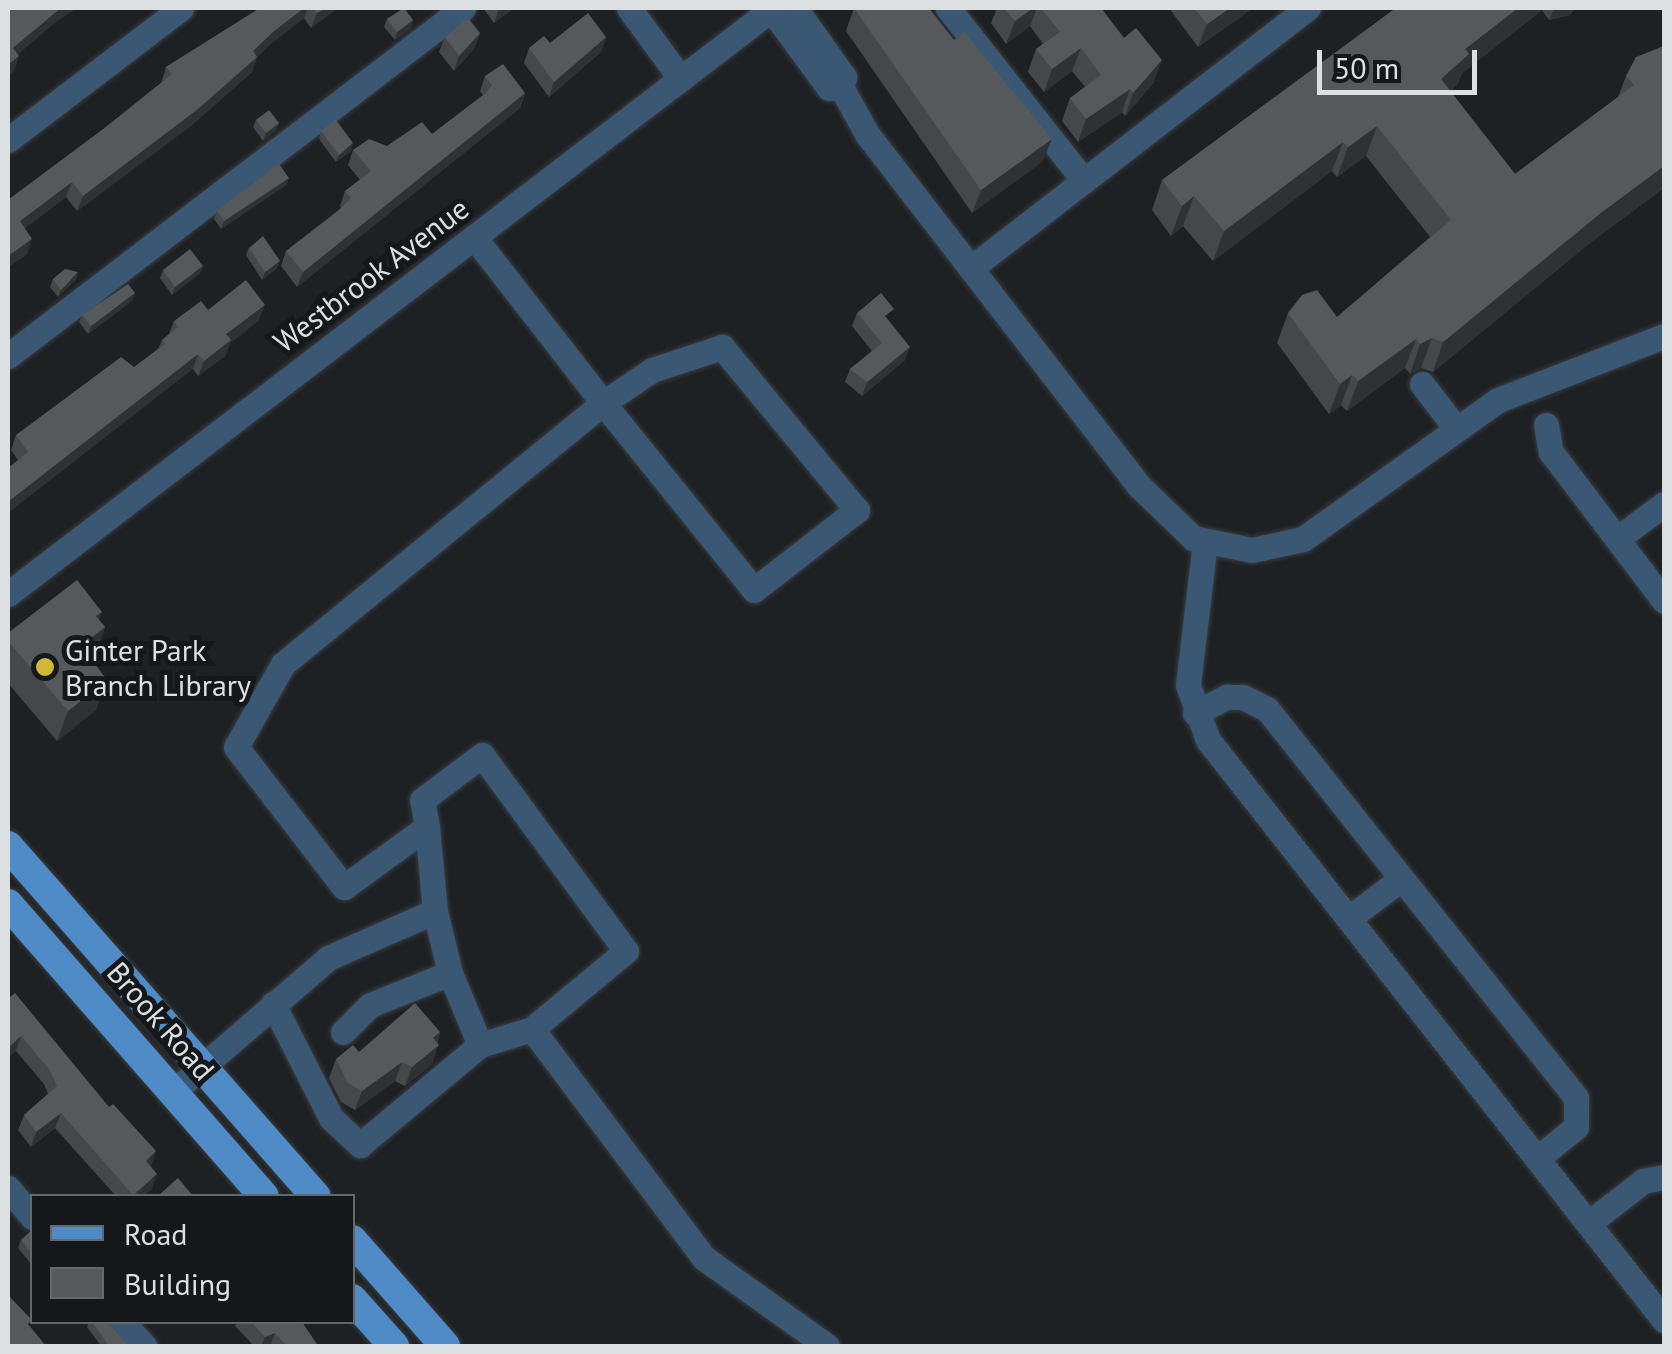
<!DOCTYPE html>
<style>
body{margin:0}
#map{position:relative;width:1672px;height:1354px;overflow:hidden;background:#1e2124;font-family:"PT Sans",sans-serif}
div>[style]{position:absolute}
.roads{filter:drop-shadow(0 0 2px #393c3f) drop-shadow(0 0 2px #393c3f)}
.minor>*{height:25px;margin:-12.5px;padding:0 12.5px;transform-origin:12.5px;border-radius:12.5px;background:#3a5774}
.major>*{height:30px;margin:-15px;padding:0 15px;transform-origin:15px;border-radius:15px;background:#4f8cc7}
.wall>*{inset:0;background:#45484b}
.shaded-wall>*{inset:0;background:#2f3235}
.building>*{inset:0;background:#56595c}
.dots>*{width:28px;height:28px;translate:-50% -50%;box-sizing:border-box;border:5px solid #15181b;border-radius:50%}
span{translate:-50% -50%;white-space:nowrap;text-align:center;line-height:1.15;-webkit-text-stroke:10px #15181b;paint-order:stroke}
.street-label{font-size:30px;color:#dde0e2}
.poi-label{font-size:30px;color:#dde0e2}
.left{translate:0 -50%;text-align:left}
.frame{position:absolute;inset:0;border:10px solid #dde0e2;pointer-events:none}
.legend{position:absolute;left:30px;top:1194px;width:325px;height:130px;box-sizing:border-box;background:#15181b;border:2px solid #65686b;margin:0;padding:12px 18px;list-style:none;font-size:30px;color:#dde0e2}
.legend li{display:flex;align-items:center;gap:20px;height:50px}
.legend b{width:50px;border:2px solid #65686b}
.scale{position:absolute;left:1317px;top:50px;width:160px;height:45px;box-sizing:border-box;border:5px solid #dde0e2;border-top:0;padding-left:12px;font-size:30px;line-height:35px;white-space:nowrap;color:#dde0e2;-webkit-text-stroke:8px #15181b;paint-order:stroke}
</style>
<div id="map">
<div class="roads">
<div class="minor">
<i style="left:629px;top:8px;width:88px;rotate:53.8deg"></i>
<i style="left:795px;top:8px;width:85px;rotate:54.6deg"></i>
<i style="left:844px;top:77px;width:10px;rotate:107deg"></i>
<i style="left:841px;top:87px;width:54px;rotate:61deg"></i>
<i style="left:867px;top:134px;width:443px;rotate:52.3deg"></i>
<i style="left:1138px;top:485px;width:76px;rotate:43.9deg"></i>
<i style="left:1193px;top:538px;width:60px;rotate:11.5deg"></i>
<i style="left:1252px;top:550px;width:52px;rotate:-12.2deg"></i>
<i style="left:1303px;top:539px;width:239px;rotate:-35.5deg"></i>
<i style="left:1498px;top:400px;width:178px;rotate:-21.1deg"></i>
<i style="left:948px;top:8px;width:220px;rotate:51.8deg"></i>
<i style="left:771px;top:9px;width:98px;rotate:53.7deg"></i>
<i style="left:829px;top:88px;width:12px;rotate:-5deg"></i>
<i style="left:8px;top:140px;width:218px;rotate:-37.3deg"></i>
<i style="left:474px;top:237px;width:210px;rotate:52.1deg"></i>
<i style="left:603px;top:403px;width:413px;rotate:140.8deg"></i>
<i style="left:283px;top:664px;width:95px;rotate:119.5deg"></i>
<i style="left:236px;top:747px;width:177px;rotate:52.4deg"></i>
<i style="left:344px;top:887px;width:102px;rotate:-35.9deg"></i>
<i style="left:427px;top:827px;width:27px;rotate:-100deg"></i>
<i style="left:422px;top:800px;width:75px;rotate:-36.9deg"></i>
<i style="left:482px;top:755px;width:243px;rotate:53.7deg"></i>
<i style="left:626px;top:951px;width:122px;rotate:140.3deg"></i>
<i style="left:532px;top:1029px;width:286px;rotate:53.1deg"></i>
<i style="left:704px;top:1258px;width:151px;rotate:35.6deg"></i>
<i style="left:971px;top:268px;width:426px;rotate:-37.7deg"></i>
<i style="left:722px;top:347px;width:212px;rotate:50.4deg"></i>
<i style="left:857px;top:510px;width:130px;rotate:142.2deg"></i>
<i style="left:754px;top:590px;width:240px;rotate:-128.9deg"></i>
<i style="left:603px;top:403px;width:59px;rotate:-34deg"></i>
<i style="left:652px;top:370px;width:74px;rotate:-18.2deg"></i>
<i style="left:8px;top:356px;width:573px;rotate:-37.41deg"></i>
<i style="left:1422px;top:384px;width:54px;rotate:52.5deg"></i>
<i style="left:1546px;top:425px;width:27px;rotate:80deg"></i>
<i style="left:1551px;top:452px;width:187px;rotate:52.8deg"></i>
<i style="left:1618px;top:538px;width:57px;rotate:-36.5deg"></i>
<i style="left:1205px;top:542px;width:144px;rotate:96.8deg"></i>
<i style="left:1188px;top:685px;width:59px;rotate:70deg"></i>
<i style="left:1208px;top:740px;width:738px;rotate:51.83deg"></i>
<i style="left:8px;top:594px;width:964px;rotate:-37.45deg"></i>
<i style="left:1195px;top:713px;width:36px;rotate:-27deg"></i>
<i style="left:1227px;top:697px;width:16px"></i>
<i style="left:1243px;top:697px;width:27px;rotate:27deg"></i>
<i style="left:1267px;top:709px;width:497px;rotate:51.5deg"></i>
<i style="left:1576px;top:1098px;width:29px;rotate:90deg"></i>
<i style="left:1576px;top:1127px;width:48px;rotate:141deg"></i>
<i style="left:1349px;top:918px;width:65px;rotate:-36.9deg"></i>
<i style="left:450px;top:973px;width:78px;rotate:67.4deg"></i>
<i style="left:273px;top:1004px;width:128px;rotate:63deg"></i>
<i style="left:331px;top:1118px;width:40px;rotate:43deg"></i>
<i style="left:360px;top:1145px;width:156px;rotate:-39.8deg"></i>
<i style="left:480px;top:1045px;width:54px;rotate:-17.1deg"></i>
<i style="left:343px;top:1032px;width:38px;rotate:-45deg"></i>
<i style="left:370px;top:1005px;width:86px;rotate:-21.8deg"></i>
<i style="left:450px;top:973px;width:64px;rotate:-103.6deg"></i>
<i style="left:173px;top:1092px;width:205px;rotate:-40.8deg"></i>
<i style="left:328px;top:958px;width:117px;rotate:-23.7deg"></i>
<i style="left:435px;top:911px;width:84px;rotate:-95.4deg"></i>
<i style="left:8px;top:1188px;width:38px;rotate:50deg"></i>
<i style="left:1590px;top:1222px;width:67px;rotate:-37.7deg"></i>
<i style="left:1643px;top:1181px;width:21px;rotate:-11deg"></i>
<i style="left:122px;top:1322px;width:33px;rotate:47deg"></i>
</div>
<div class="major">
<i style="left:8px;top:846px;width:466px;rotate:48.7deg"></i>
<i style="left:8px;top:904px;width:388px;rotate:48.8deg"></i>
<i style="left:352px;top:1240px;width:141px;rotate:48.7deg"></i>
<i style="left:352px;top:1299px;width:63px;rotate:48.2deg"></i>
</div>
</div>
<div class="wall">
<i style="clip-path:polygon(260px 8px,336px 8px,335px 10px,311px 28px,304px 18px,268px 46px,257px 57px,252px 72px,193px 124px,77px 211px,66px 197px,25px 228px,27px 254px,8px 267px,8px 200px,106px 127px,161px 83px,166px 67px)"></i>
<i style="clip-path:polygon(483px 8px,511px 8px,510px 11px,494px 23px)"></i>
<i style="clip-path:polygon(854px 8px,1043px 161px,972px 213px,846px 31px)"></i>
<i style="clip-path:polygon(997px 8px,1101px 8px,1154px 82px,1125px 116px,1122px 112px,1078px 142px,1062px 121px,1070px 98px,1085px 87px,1072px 71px,1044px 92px,1028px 72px,1036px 49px,1043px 44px,1030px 26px,1006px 44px,991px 23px)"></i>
<i style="clip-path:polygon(1169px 8px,1253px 8px,1198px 47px)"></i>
<i style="clip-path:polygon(1396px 8px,1575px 8px,1570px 15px,1549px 20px,1542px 10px,1462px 73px,1458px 84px,1450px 91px,1515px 174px,1618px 97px,1626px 76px,1664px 46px,1664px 188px,1591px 242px,1433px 372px,1421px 368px,1410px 374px,1405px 368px,1347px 411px,1341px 405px,1329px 414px,1277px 343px,1288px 313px,1337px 317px,1430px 237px,1366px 156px,1337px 177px,1332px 171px,1213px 261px,1183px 226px,1171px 236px,1152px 210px,1162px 180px)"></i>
<i style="clip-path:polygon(387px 19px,413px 20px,411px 28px,395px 40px,384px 27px)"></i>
<i style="clip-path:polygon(480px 33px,474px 49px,454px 71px,439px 52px,445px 37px)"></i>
<i style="clip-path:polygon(606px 37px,601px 52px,549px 97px,524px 63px,529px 48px,550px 43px)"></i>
<i style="clip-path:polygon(485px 76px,525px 93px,520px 108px,297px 287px,281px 266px,286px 251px,341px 208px,340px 206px,345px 191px,360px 180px,348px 165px,353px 150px,387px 146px,432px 134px,483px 95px,480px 91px)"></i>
<i style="clip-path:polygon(256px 120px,279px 123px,276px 130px,263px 141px,253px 127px)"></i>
<i style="clip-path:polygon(321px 131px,351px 151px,336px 162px,319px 139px)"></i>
<i style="clip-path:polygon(289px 178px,286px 185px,221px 229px,214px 219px,217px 211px)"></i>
<i style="clip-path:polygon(249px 248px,277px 268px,262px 280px,246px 255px)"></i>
<i style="clip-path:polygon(163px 270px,200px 273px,172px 295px,160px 278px)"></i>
<i style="clip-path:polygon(53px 279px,76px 279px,58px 297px,50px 287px)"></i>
<i style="clip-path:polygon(132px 301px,88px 334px,79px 322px,82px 315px)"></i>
<i style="clip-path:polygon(208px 310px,259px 320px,230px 343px,225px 356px,198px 376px,193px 369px,18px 460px,11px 450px,16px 435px,134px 367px,158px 349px,162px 340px,169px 334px,174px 321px)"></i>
<i style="clip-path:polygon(857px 313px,889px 322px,905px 360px,862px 396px,845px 382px,850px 369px,872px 351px,852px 326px)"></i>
<i style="clip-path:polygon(99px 620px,105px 627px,94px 657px,91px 659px,107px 680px,96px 710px,57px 741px,8px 683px,8px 633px)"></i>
<i style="clip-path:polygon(8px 994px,151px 1167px,152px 1189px,143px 1196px,116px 1196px,55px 1128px,31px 1147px,18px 1130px,24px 1115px,48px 1094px,44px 1084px,16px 1051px,8px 1058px)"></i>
<i style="clip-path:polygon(440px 1032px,432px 1064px,405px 1086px,395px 1081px,355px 1110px,341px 1102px,329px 1078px,336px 1059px,359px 1052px)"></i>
<i style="clip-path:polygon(32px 1230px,32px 1265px,18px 1248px,21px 1240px)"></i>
<i style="clip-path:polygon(89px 1322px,108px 1322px,129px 1346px,101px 1346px,87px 1327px)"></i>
<i style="clip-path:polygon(237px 1322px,302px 1322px,318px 1346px,254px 1346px,235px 1326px)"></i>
</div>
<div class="shaded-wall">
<i style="clip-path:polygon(61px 8px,77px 8px,56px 22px,8px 63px,13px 48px)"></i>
<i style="clip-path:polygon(304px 8px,308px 8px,304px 18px,268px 46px,249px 64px,257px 57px,252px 72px,193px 124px,77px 211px,83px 196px,253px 51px,274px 31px)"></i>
<i style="clip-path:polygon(325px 8px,336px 8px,335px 10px,311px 28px,317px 13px)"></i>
<i style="clip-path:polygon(499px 8px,511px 8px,510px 11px,494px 23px)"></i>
<i style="clip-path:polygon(1033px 8px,1037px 8px,1030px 26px,1006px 44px,1015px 21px)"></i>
<i style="clip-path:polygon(1230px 8px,1253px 8px,1198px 47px,1207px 24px)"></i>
<i style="clip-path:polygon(1518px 8px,1543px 8px,1542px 10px,1462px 73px,1458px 84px,1430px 109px,1441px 79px,1465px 49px)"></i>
<i style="clip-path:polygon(1554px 8px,1575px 8px,1570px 15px,1549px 20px)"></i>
<i style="clip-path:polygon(413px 20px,411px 28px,395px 40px,397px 32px)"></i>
<i style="clip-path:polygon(480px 33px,474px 49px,454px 71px,459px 56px)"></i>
<i style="clip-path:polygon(606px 37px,601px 52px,549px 97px,554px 82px)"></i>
<i style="clip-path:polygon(1081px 48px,1072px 71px,1044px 92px,1052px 69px)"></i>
<i style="clip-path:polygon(19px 56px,14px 71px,8px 76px,8px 65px)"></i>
<i style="clip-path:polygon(1162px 60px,1154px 82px,1125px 116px,1133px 93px)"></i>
<i style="clip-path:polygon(1130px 89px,1122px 112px,1078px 142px,1086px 119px)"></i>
<i style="clip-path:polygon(525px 93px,520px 108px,297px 287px,303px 272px)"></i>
<i style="clip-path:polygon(279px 123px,276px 130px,263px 141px,266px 133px)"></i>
<i style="clip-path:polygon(1377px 126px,1366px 156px,1337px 177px,1348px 147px)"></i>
<i style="clip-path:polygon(1052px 139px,1043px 161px,972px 213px,981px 190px)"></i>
<i style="clip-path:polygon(1343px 142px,1332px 171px,1213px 261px,1224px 231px)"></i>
<i style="clip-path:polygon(353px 143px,351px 151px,336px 162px,339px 155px)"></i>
<i style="clip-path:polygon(1664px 166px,1664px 188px,1591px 242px,1433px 372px,1443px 342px,1602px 212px)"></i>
<i style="clip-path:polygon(289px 178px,286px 185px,221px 229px,224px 221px)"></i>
<i style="clip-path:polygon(72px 182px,66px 197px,14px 236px,20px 221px)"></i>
<i style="clip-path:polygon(1194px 196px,1183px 226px,1171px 236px,1182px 206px)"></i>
<i style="clip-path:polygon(32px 239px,27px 254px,8px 267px,8px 256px)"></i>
<i style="clip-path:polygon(280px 261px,277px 268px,262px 280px,265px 272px)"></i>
<i style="clip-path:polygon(203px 266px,200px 273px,172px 295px,175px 287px)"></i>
<i style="clip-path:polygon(78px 272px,76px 279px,58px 297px,61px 290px)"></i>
<i style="clip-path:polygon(135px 293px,132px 301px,88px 334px,91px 326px)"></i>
<i style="clip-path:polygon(265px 305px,259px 320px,230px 343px,225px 356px,198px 376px,204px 361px,226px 334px)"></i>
<i style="clip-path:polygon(1432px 338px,1421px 368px,1410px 374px,1420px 344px)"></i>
<i style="clip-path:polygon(1416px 339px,1405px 368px,1347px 411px,1358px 381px)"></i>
<i style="clip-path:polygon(910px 347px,905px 360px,862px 396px,867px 382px)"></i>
<i style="clip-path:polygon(198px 354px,193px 369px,8px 513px,8px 502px)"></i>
<i style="clip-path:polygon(1352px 375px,1341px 405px,1329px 414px,1340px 384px)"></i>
<i style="clip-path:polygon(102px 612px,93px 637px,105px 627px,94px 657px,70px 676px,81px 646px,96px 616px)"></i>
<i style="clip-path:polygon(107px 680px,96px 710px,57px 741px,68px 711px)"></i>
<i style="clip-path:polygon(440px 1032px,434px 1049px,439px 1045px,432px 1064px,405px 1086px,412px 1067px,433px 1038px)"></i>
<i style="clip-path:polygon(21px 1036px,16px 1051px,8px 1058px,8px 1048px)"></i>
<i style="clip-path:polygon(402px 1062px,395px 1081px,355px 1110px,362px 1091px)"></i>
<i style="clip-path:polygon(61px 1113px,55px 1128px,31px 1147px,36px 1132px)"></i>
<i style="clip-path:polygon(156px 1151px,151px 1167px,146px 1161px)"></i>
<i style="clip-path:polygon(157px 1174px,152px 1189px,143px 1196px,133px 1196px)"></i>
<i style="clip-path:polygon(275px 1333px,270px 1346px,261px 1346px,265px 1337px)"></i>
</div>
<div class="building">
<i style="clip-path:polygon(8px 8px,61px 8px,13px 48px,19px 56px,8px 65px)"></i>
<i style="clip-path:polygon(260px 8px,304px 8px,274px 31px,253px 51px,257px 57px,198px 109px,83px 196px,72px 182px,20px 221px,32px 239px,8px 256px,8px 200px,106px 127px,172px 74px,166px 67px)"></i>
<i style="clip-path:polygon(312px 8px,325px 8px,317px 13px)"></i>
<i style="clip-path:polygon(404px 8px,413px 20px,397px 32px,387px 19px)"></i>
<i style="clip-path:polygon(854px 8px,929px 8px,954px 40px,964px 32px,1052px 139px,981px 190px)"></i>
<i style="clip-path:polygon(1004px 8px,1033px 8px,1015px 21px)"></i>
<i style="clip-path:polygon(1041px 8px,1101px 8px,1124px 38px,1136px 28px,1162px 60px,1133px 93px,1130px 89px,1086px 119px,1070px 98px,1101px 75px,1081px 48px,1052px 69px,1036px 49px,1060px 32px)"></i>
<i style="clip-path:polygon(1194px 8px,1230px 8px,1207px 24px)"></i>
<i style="clip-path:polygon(1396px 8px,1518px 8px,1465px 49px,1469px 54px,1441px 79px,1515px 174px,1634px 85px,1626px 76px,1636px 57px,1664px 46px,1664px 166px,1602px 212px,1443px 342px,1432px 338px,1420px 344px,1416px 339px,1358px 381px,1352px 375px,1340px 384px,1288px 313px,1302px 295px,1317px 290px,1337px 317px,1451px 220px,1377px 126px,1348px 147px,1343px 142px,1224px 231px,1194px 196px,1182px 206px,1162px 180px)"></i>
<i style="clip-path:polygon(588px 13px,606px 37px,554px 82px,529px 48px,544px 36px,550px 43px)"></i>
<i style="clip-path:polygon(468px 18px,480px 33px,459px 56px,445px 37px)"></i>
<i style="clip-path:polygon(503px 64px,525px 93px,303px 272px,286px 251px,337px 212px,351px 198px,345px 191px,371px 171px,353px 150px,369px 139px,387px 146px,422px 122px,432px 134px,486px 93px,492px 85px,485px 76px)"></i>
<i style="clip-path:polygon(269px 110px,279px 123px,266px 133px,256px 120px)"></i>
<i style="clip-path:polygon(336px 120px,353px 143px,339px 155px,321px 131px)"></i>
<i style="clip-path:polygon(279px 164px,289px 178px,224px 221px,217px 211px)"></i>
<i style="clip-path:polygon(263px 236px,280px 261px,265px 272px,249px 248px)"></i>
<i style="clip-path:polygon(190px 249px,203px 266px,175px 287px,163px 270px)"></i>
<i style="clip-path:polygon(65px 269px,78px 272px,61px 290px,53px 279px)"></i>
<i style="clip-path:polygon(246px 280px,265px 305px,226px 334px,231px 340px,204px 361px,198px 354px,8px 502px,8px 468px,28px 452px,16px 435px,121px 357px,134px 367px,165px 344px,162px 340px,178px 327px,174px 321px,201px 301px,208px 310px)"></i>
<i style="clip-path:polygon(128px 284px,135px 293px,91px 326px,82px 315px)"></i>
<i style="clip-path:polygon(881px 293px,894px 309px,885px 316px,910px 347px,867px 382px,850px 369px,882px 343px,857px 313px)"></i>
<i style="clip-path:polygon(77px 580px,102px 612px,96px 616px,105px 627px,81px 646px,107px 680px,68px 711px,8px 641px,8px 633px)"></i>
<i style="clip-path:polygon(15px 993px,109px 1107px,113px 1104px,156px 1151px,146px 1161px,157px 1174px,133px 1195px,61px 1113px,36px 1132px,24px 1115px,57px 1086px,49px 1069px,21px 1036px,8px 1048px,8px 994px,10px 997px)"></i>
<i style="clip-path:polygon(415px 1003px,440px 1032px,433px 1038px,439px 1045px,412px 1067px,402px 1062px,362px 1091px,348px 1083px,336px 1059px,353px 1045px,359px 1052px)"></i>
<i style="clip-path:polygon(178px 1178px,193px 1196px,161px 1196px,159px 1195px)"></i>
<i style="clip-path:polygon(32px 1230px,32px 1254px,21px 1240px)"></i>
<i style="clip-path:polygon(8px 1295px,32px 1320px,28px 1324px,46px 1346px,9px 1346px,8px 1344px)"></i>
<i style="clip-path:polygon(92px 1322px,108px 1322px,129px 1346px,109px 1346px)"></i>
<i style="clip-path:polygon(251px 1322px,302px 1322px,318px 1346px,287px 1346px,275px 1333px,265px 1337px)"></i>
</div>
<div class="dots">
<i style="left:45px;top:667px;background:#ceb837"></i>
</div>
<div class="street-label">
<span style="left:371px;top:275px;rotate:-37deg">Westbrook Avenue</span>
<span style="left:161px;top:1021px;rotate:49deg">Brook Road</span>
</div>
<div class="poi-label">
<span class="left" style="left:65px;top:667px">Ginter Park<br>Branch Library</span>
</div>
<div class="frame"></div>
<ul class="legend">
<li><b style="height:12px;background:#4f8cc7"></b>Road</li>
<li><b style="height:28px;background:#56595c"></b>Building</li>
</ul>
<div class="scale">50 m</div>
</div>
